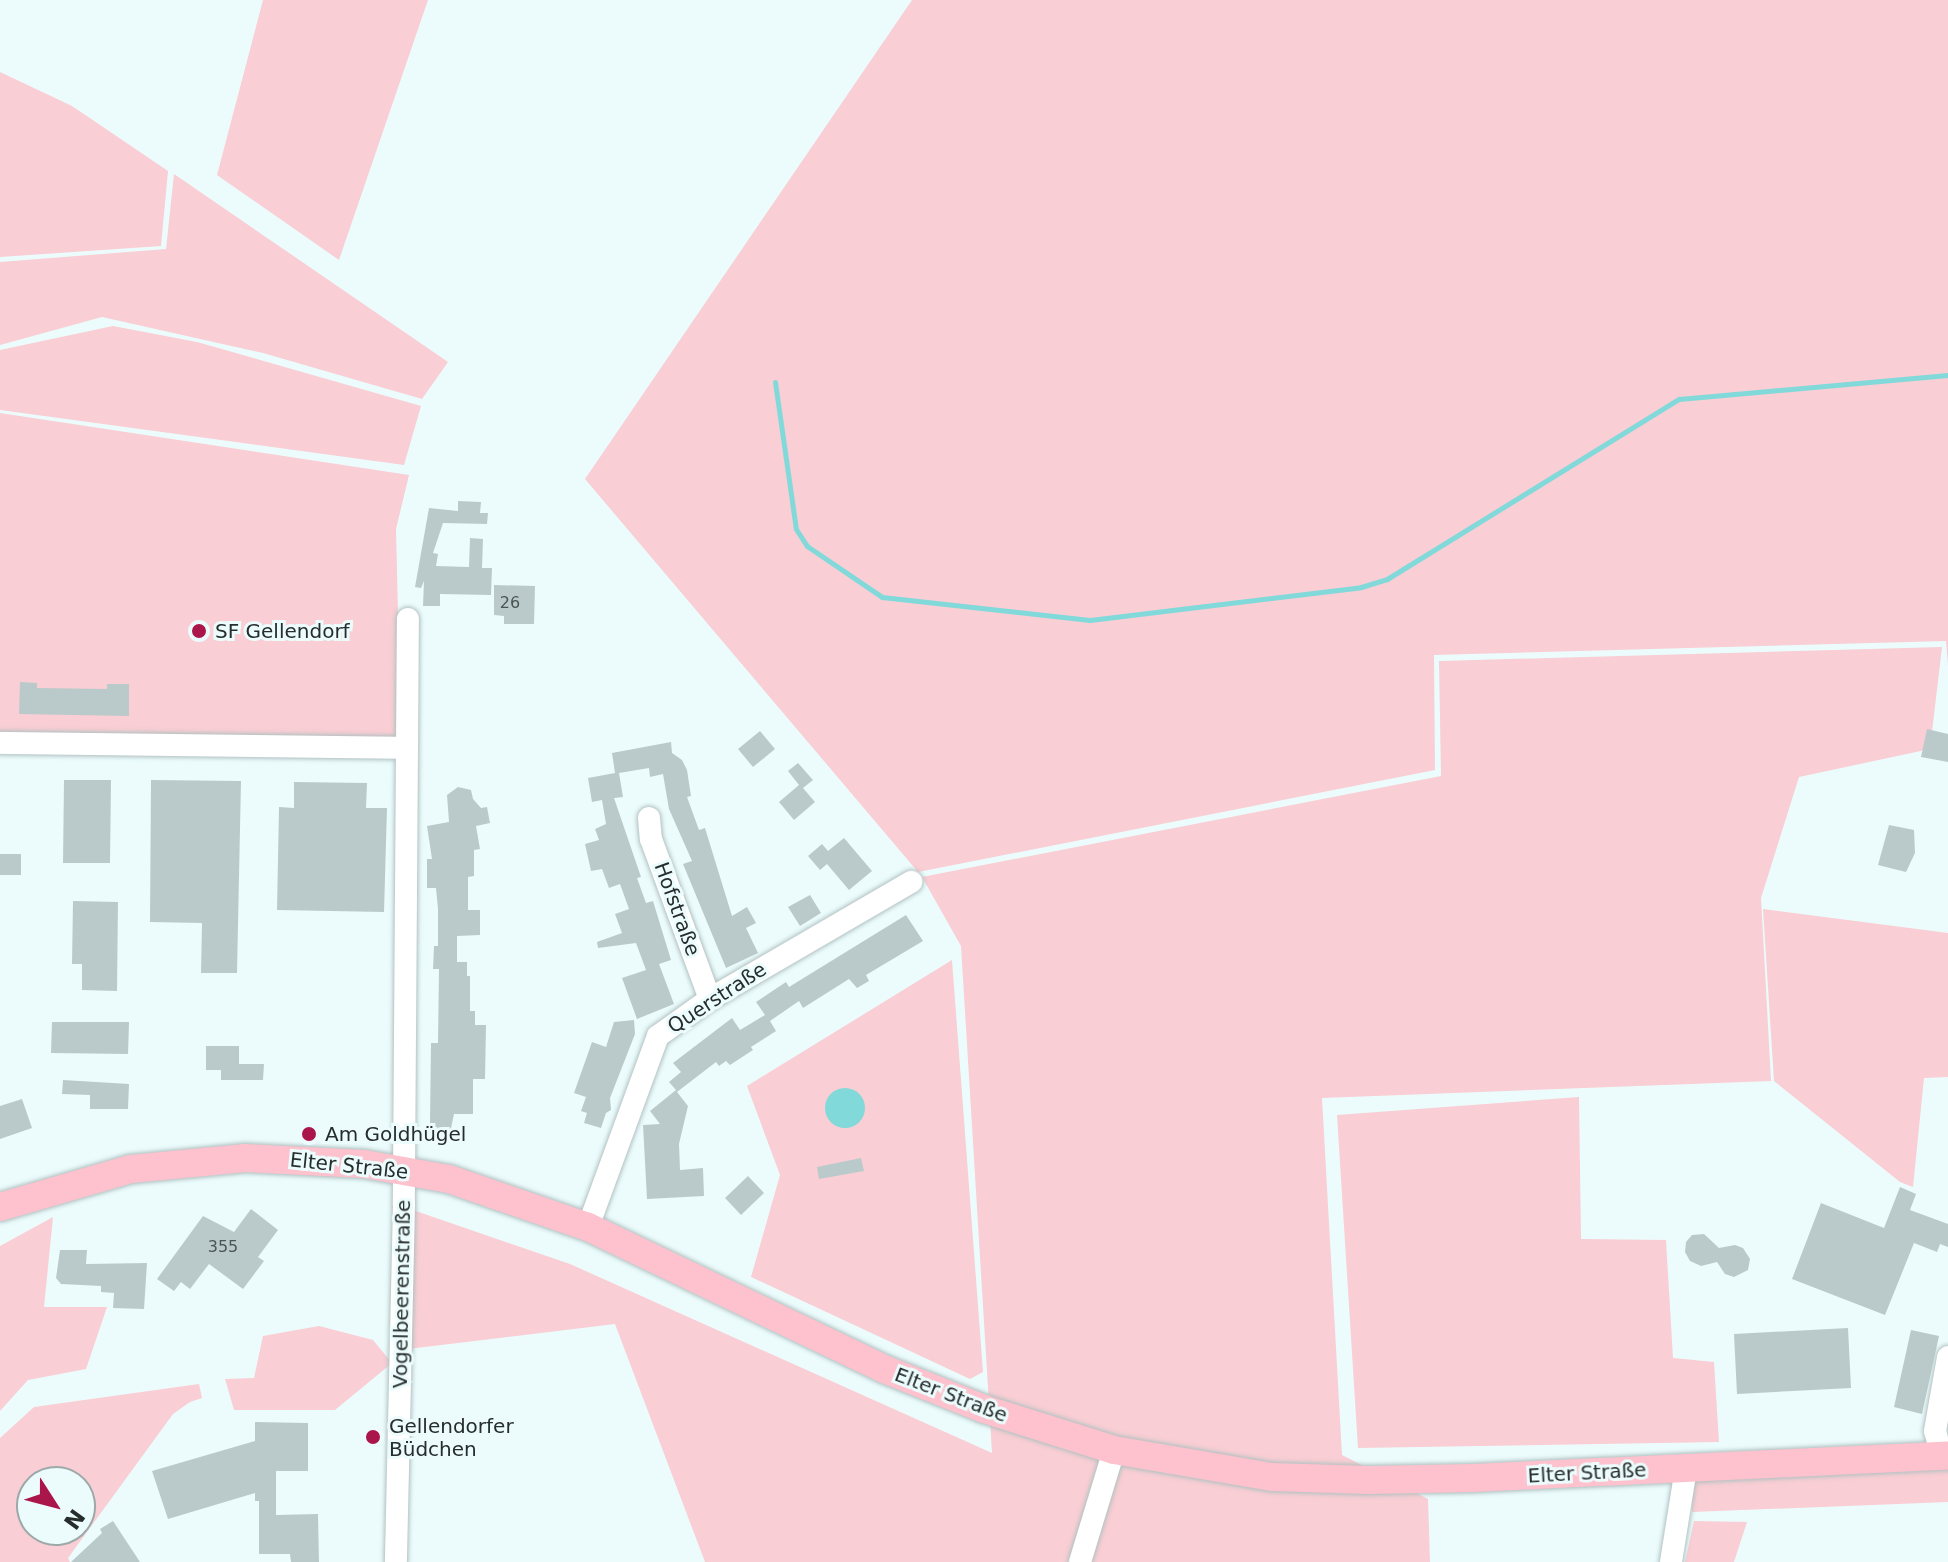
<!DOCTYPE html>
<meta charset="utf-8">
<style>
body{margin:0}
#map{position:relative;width:1948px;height:1562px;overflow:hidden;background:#ecfcfc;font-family:"DejaVu Sans",sans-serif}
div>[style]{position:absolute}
.green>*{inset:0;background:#f9ced4}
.water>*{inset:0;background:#82d9da}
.round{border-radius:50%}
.stream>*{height:5px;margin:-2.5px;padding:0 2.5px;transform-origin:2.5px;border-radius:2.5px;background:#82d9da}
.building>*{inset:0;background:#bacaca}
.roads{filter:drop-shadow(0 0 2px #b2c1c1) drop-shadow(0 0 2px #b2c1c1)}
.minor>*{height:22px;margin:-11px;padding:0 11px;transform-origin:11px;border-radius:11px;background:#fff}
.major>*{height:28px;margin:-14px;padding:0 14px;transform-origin:14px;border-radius:14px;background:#fdc2cd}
.dots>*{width:22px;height:22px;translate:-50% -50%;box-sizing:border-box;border:4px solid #ecfcfc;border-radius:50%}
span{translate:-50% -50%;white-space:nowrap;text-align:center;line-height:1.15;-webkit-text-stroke:6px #ecfcfc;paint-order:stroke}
.number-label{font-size:16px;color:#4c5454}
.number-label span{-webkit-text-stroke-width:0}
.poi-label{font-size:20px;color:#272d2d}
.left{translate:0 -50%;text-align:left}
.street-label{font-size:20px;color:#272d2d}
.north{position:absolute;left:16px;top:1466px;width:80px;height:80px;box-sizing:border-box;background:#ecfcfc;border:2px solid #9da9a9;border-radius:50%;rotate:126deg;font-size:22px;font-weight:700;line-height:32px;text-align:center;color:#272d2d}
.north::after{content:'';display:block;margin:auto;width:28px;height:36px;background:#aa164a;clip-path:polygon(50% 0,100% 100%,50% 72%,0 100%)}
</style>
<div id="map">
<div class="green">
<i style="clip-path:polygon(263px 0,428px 0,339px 260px,217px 175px)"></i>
<i style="clip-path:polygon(912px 0,1948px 0,1948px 666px,1946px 641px,1434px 655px,1435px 770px,918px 872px,585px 479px)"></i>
<i style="clip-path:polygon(0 72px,72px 106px,168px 171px,161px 246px,0 257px)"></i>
<i style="clip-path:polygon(174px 174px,448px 362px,422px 399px,263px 353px,102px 317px,0 345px,0 262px,166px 249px)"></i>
<i style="clip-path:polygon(113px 326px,197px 342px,421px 406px,404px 465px,0 410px,0 350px)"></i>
<i style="clip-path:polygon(0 413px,409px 475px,396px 529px,401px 741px,0 734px)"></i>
<i style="clip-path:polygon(1942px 647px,1930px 749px,1799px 777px,1761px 898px,1771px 1081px,1322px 1098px,1342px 1455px,1428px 1499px,1430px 1562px,705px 1562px,615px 1324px,408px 1349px,410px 1209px,570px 1264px,992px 1453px,961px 946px,922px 877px,1441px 776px,1439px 661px)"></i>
<i style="clip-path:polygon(1763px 909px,1948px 933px,1948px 1077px,1924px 1078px,1913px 1187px,1900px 1182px,1774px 1081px)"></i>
<i style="clip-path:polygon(952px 960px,983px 1372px,970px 1379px,751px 1277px,780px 1175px,747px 1086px)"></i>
<i style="clip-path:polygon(1579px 1097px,1581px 1239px,1666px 1240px,1673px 1358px,1714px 1362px,1719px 1442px,1358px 1448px,1337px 1115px)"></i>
<i style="clip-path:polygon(53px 1217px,44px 1307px,107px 1307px,86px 1369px,28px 1380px,0 1411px,0 1246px)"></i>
<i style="clip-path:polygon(319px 1326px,373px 1340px,392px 1363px,335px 1410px,234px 1410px,225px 1379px,254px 1378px,263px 1336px)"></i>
<i style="clip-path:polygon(evenodd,199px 1384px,202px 1398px,190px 1402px,173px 1414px,68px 1558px,70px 1562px,0 1562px,0 1438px,34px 1407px,199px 1384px,80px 1482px,80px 1530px,32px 1530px,32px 1482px,80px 1482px)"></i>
<i style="clip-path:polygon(1948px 1469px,1948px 1502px,1692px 1512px,1691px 1476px)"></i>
<i style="clip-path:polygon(1694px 1521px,1747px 1522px,1734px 1562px,1685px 1562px)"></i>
</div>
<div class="water">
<i class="round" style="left:825px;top:1088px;width:40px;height:40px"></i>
</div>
<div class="stream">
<i style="left:775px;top:382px;width:148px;rotate:81.9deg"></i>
<i style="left:796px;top:529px;width:20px;rotate:57deg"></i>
<i style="left:807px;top:546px;width:91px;rotate:34.2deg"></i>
<i style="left:882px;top:597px;width:209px;rotate:6.3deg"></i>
<i style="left:1090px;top:620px;width:273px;rotate:-6.9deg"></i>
<i style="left:1361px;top:587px;width:27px;rotate:-17deg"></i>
<i style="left:1387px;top:579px;width:343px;rotate:-31.7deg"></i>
<i style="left:1679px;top:399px;width:270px;rotate:-5.1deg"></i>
</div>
<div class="building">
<i style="clip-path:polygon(458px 501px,481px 502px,480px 513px,488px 513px,487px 524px,443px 523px,433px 553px,438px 554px,436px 566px,469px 567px,470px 538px,483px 539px,482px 568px,492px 568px,491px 595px,440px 594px,440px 606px,423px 606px,424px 581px,421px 588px,415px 587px,429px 508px,458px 511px)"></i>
<i style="clip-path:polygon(494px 585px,535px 586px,534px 624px,504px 624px,504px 616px,494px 615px)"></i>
<i style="clip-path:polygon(20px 682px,37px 683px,37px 688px,107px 689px,107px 684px,129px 684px,129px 716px,19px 714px)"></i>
<i style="clip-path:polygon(1927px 729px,1948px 734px,1948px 762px,1921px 757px)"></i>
<i style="clip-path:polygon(760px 731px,775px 749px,753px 767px,738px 749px)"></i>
<i style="clip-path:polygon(671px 742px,672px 753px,682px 760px,687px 770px,691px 796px,687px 797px,699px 830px,705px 828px,732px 916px,747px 907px,756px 923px,746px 928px,758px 953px,726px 968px,683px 864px,692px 861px,669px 809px,663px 774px,650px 777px,649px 768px,619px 773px,623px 797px,614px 798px,641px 877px,637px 878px,646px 903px,653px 901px,671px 960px,659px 964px,674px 1004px,637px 1019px,622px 978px,646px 970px,636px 943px,598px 948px,597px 942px,622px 933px,615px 914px,629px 909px,620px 884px,609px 888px,602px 869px,591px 871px,585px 844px,599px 840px,595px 829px,606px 824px,602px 800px,592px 802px,588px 778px,615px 773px,612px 753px)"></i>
<i style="clip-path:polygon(798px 763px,813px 780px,803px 788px,815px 802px,794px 820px,779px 802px,799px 785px,788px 771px)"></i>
<i style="clip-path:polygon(64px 780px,111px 780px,110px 863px,63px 863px)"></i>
<i style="clip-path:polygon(151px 780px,241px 781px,237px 973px,201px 973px,202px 923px,150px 922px)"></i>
<i style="clip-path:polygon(294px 782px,367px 783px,366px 808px,387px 808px,384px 912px,277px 910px,279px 807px,294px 808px)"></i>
<i style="clip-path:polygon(458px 787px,471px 790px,473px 799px,481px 808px,487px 807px,490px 823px,476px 826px,480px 849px,474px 850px,474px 876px,468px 877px,468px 910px,480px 910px,480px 935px,457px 936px,457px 962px,467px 962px,467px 976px,470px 976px,470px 1011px,475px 1011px,475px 1025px,486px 1025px,485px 1079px,473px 1079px,473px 1114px,454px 1114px,449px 1138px,434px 1138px,434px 1123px,430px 1123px,431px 1043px,438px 1043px,439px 969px,433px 969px,434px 946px,438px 946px,438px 909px,436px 888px,427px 888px,427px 859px,432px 859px,427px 826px,449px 822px,447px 795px)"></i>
<i style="clip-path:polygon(1889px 825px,1914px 830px,1915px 853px,1906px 872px,1878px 865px)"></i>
<i style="clip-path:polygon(844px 838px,872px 871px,849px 890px,827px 864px,820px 870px,808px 856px,822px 844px,828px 851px)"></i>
<i style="clip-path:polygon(0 854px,21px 854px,21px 875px,0 875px)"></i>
<i style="clip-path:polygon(810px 895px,821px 913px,800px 926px,788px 907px)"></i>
<i style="clip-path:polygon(73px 901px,118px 902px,117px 991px,82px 990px,82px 964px,72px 964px)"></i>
<i style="clip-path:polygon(906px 915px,923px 941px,866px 975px,869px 981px,857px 988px,849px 979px,803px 1008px,799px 1001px,770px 1021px,776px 1031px,751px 1047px,753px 1050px,730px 1065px,726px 1061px,719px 1066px,716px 1062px,677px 1092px,688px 1106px,679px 1144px,680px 1170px,703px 1168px,704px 1196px,647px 1199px,643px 1125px,660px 1124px,650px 1111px,676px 1090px,669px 1082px,681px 1072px,673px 1063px,732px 1018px,740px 1030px,765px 1015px,756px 1002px,786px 982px,789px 987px)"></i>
<i style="clip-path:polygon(634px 1020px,635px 1034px,610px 1098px,611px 1110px,606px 1113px,601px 1128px,584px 1123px,587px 1113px,581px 1111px,586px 1097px,574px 1093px,592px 1042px,606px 1047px,614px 1022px)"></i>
<i style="clip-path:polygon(52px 1022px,129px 1022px,128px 1054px,51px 1053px)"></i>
<i style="clip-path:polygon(206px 1046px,239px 1046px,239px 1064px,264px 1064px,263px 1080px,221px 1080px,221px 1070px,206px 1070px)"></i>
<i style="clip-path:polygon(63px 1080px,129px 1084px,128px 1109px,90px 1109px,90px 1095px,62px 1094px)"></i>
<i style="clip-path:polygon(22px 1099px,32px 1128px,0 1139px,0 1106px)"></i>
<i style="clip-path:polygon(861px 1158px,864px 1171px,819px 1179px,817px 1167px)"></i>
<i style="clip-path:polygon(748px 1176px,764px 1193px,741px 1215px,725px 1198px)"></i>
<i style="clip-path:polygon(1900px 1187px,1916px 1194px,1910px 1210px,1948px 1224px,1948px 1247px,1940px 1244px,1937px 1252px,1914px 1243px,1885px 1315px,1792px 1279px,1821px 1203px,1884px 1228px)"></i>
<i style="clip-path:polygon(251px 1209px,278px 1230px,258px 1257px,264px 1261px,243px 1289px,209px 1264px,190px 1289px,181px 1282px,174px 1291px,157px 1279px,203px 1216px,234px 1232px)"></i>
<i style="clip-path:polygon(1704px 1234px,1719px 1248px,1735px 1245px,1743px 1248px,1750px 1259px,1748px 1270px,1734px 1277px,1725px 1274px,1717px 1262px,1701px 1266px,1690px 1261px,1685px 1252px,1686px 1242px,1692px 1235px)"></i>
<i style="clip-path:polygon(60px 1250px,87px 1250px,86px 1264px,147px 1263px,144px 1309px,113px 1308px,114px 1293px,101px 1292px,101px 1286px,61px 1284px,56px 1278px)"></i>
<i style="clip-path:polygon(1848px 1328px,1851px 1388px,1737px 1394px,1734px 1334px)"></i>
<i style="clip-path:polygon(1911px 1330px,1939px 1336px,1922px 1414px,1894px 1407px)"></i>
<i style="clip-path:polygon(255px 1422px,308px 1423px,308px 1471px,276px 1471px,276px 1515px,318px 1514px,319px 1562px,291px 1562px,290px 1554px,259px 1554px,259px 1501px,255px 1501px,255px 1493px,168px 1519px,152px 1471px,255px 1441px)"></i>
<i style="clip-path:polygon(113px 1521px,140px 1562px,71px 1562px,102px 1533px,100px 1529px)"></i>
</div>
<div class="roads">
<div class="minor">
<i style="left:0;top:743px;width:407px;rotate:0.7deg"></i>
<i style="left:407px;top:748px;width:456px;rotate:90.4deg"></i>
<i style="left:404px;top:1204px;width:358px;rotate:91.3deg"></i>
<i style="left:407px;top:748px;width:129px;rotate:-89.6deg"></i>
<i style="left:649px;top:818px;width:21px;rotate:85deg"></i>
<i style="left:651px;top:839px;width:171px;rotate:69.8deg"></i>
<i style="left:588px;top:1227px;width:203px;rotate:-69.9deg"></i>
<i style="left:658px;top:1036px;width:64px;rotate:-35.4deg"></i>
<i style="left:710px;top:999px;width:233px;rotate:-30.2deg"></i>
<i style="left:1942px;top:1457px;width:27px;rotate:-105deg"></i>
<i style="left:1935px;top:1431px;width:75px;rotate:-80deg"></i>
<i style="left:1080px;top:1562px;width:117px;rotate:-73.1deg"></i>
<i style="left:1671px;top:1562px;width:95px;rotate:-80.9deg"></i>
</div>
<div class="major">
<i style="left:0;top:1207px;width:136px;rotate:-16.2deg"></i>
<i style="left:131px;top:1169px;width:115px;rotate:-5.5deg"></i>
<i style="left:245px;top:1158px;width:119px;rotate:2.9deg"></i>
<i style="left:364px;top:1164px;width:86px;rotate:10deg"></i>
<i style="left:449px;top:1179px;width:147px;rotate:19.1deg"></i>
<i style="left:588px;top:1227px;width:328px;rotate:25.6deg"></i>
<i style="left:884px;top:1369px;width:108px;rotate:21.8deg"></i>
<i style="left:984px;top:1409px;width:136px;rotate:17.5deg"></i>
<i style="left:1114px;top:1450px;width:160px;rotate:9.7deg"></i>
<i style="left:1272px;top:1477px;width:97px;rotate:1.8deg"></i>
<i style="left:1369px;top:1480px;width:104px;rotate:-1.1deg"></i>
<i style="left:1473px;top:1478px;width:476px;rotate:-2.7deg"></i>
</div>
</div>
<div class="dots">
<i style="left:199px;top:631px;background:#aa164a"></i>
<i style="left:309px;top:1134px;background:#aa164a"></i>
<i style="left:373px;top:1437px;background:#aa164a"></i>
</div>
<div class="number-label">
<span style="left:510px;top:603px">26</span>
<span style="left:223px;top:1247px">355</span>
</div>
<div class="poi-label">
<span class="left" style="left:215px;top:631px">SF Gellendorf</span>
<span class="left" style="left:325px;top:1134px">Am Goldhügel</span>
<span class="left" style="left:389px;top:1438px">Gellendorfer<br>Büdchen</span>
</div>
<div class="street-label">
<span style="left:677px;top:909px;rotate:70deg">Hofstraße</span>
<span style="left:717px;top:998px;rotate:-33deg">Querstraße</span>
<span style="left:349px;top:1166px;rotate:6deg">Elter Straße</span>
<span style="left:402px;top:1294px;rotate:-89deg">Vogelbeerenstraße</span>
<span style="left:951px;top:1395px;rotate:21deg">Elter Straße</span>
<span style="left:1587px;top:1473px;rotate:-3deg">Elter Straße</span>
</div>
<div class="north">N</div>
</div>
